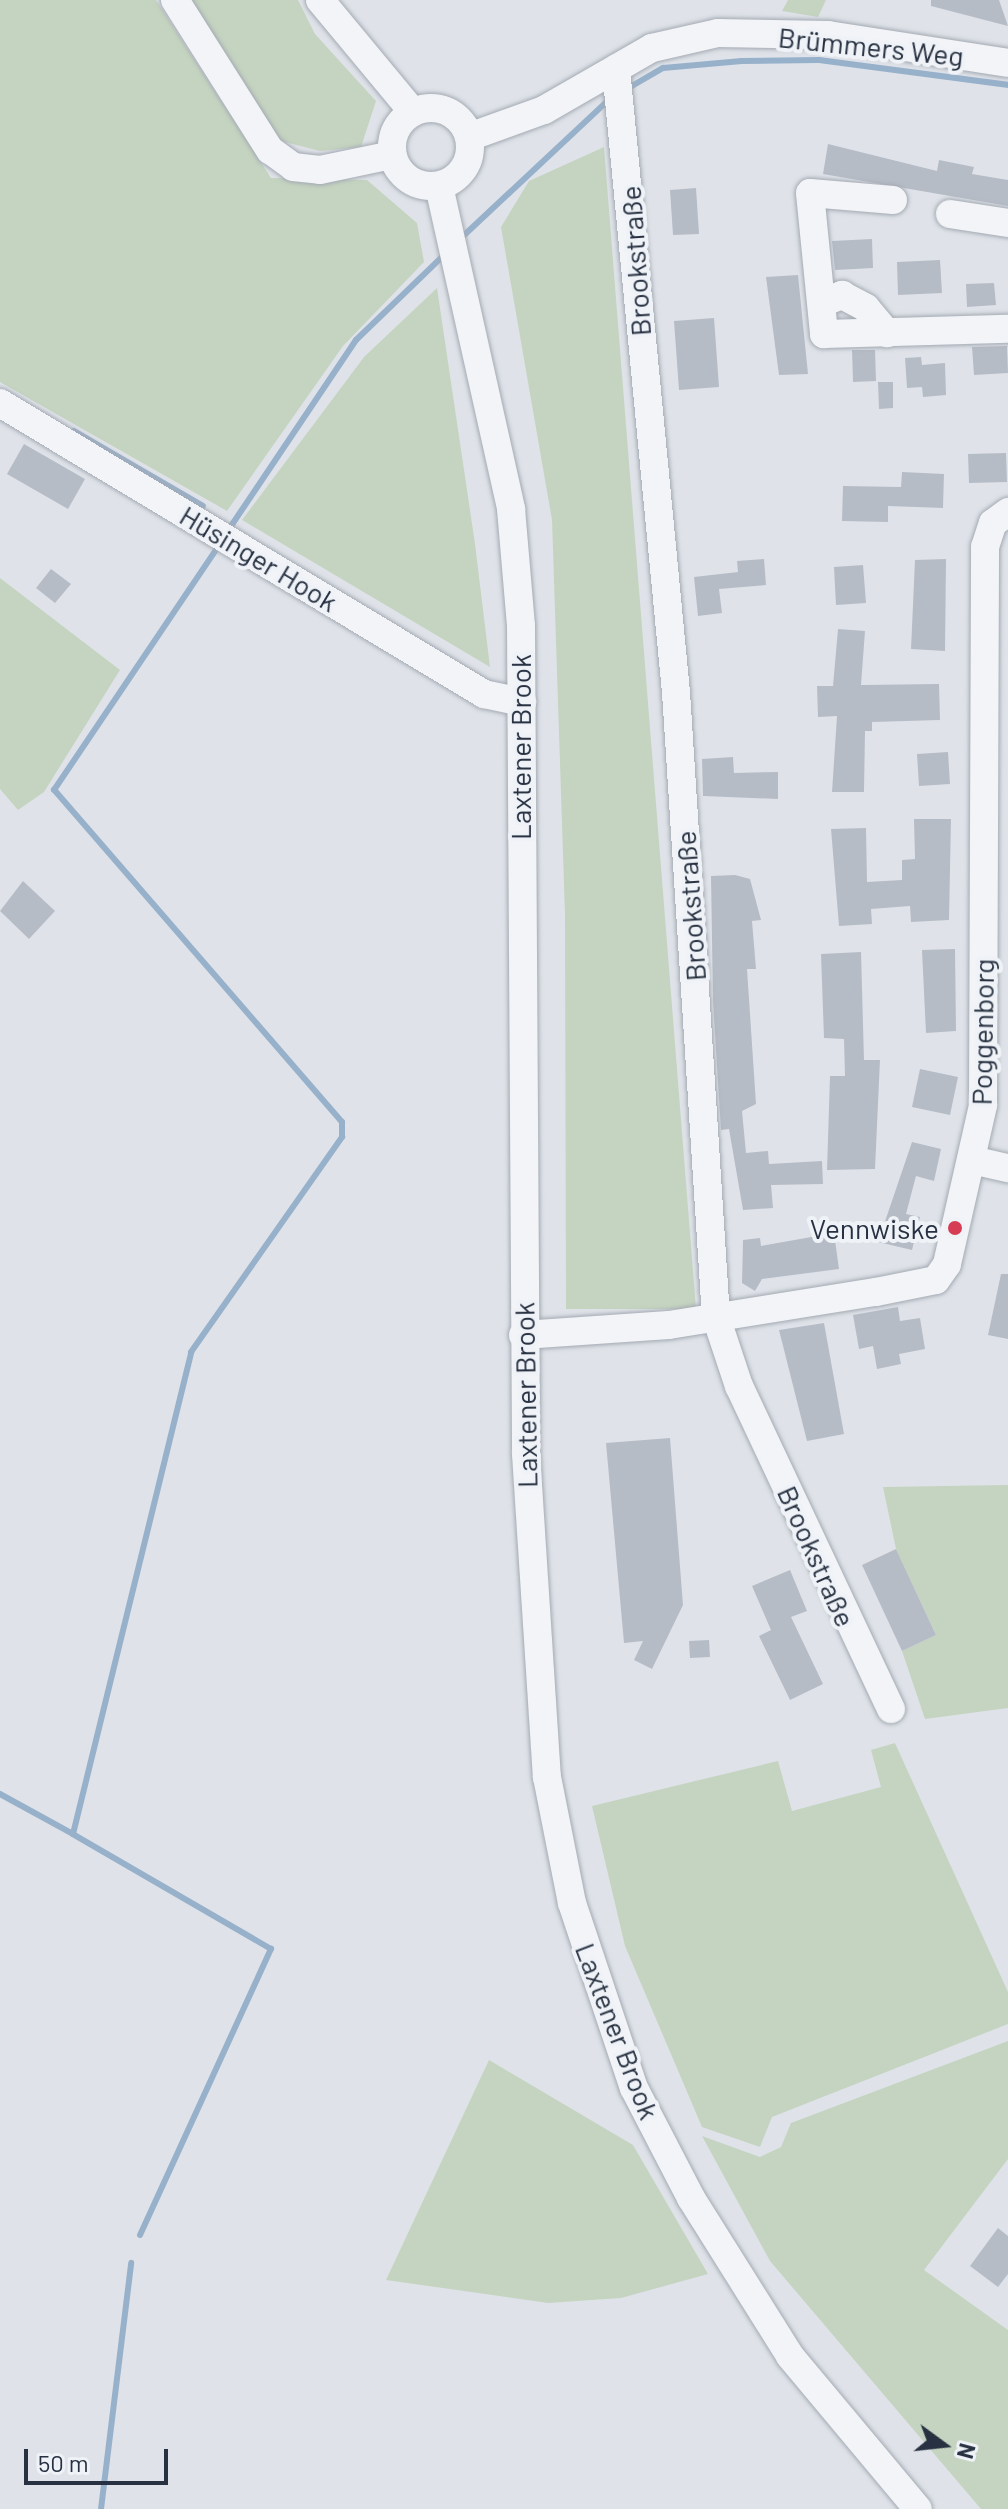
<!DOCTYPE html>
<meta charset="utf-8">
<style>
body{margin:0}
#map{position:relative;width:1008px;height:2509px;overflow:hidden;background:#dfe3e9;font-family:Barlow,sans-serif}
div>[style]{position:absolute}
.green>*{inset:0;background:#c5d4c0}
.stream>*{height:6px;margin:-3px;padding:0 3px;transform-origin:3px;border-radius:3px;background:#98b1cb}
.building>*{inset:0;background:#b6bcc6}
.roads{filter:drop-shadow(0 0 2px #a4aab3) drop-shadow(0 0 2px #a4aab3)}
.minor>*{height:28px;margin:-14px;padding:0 14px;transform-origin:14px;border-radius:14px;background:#f2f4f7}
.minor>.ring{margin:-14px;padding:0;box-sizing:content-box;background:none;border:28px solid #f2f4f7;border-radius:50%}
.dots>*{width:22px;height:22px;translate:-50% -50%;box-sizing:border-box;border:4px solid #eff2f7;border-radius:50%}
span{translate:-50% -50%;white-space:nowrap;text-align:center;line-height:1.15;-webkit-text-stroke:8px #eff2f7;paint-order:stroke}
.street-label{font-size:28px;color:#273141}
.poi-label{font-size:28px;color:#273141}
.right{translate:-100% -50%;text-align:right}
.north{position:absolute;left:904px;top:2405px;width:80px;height:80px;-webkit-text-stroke:6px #eff2f7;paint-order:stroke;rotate:105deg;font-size:22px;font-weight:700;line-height:32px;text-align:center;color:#273141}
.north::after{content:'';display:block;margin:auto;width:28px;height:36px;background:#273141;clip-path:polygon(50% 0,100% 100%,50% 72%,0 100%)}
.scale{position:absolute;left:24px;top:2449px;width:144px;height:36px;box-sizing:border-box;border:4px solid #273141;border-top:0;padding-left:10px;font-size:24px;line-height:28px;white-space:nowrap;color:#273141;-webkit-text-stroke:6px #eff2f7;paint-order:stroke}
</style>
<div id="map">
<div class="green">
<i style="clip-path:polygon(0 0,156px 0,271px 178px,367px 180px,417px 223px,424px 262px,343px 346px,227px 511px,0 382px)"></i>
<i style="clip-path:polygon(188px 0,298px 0,315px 34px,376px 101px,361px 147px,320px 151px,281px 141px)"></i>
<i style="clip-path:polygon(788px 0,826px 0,818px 17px,782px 11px)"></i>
<i style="clip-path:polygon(604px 147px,696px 1309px,566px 1309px,565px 915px,552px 520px,501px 227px,529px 181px)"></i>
<i style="clip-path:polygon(437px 288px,475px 544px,490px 667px,242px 520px,364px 357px)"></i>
<i style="clip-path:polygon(0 578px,120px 670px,44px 792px,18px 810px,0 789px)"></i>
<i style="clip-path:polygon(1008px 1485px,1008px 1708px,925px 1719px,902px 1651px,936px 1635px,896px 1549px,883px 1487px)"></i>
<i style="clip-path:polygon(895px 1743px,1008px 1992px,1008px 2024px,772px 2117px,760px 2147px,702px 2127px,625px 1946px,592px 1806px,778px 1761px,792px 1811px,881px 1787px,871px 1750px)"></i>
<i style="clip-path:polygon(1008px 2041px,1008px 2159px,924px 2270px,1008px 2330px,1008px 2509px,981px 2509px,770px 2261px,702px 2136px,760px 2157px,781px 2147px,791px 2123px)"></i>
<i style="clip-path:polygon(489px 2060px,633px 2145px,708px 2274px,621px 2298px,548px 2303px,386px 2280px)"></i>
</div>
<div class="stream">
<i style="left:625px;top:90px;width:44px;rotate:-30.1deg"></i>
<i style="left:663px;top:68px;width:79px;rotate:-5.1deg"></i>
<i style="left:742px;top:61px;width:77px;rotate:-0.7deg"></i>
<i style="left:819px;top:60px;width:191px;rotate:7.5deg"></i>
<i style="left:460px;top:239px;width:208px;rotate:-43.1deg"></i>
<i style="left:74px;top:431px;width:149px;rotate:30.2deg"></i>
<i style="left:227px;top:532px;width:231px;rotate:-56.1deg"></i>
<i style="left:356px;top:340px;width:125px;rotate:-44deg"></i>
<i style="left:0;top:1794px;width:83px;rotate:28.7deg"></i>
<i style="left:140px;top:2235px;width:315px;rotate:-65.4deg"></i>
<i style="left:271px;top:1949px;width:229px;rotate:-149.9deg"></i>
<i style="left:73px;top:1834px;width:496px;rotate:-76.2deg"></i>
<i style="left:191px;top:1352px;width:263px;rotate:-54.9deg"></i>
<i style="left:342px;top:1137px;width:15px;rotate:-90deg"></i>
<i style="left:342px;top:1122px;width:440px;rotate:-130.9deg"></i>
<i style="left:54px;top:790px;width:295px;rotate:-56deg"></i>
<i style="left:101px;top:2509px;width:248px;rotate:-83deg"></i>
</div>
<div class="building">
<i style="clip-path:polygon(931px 0,999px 0,1008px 26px,931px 6px)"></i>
<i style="clip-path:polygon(828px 144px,937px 171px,939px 160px,974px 167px,972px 174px,1008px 180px,1008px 206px,823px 174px)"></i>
<i style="clip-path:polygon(696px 188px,699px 234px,673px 235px,670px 190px)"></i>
<i style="clip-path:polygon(872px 239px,873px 268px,835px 270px,832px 241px)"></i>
<i style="clip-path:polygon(940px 260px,942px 293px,898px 295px,897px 262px)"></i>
<i style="clip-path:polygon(798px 275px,808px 374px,779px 375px,766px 277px)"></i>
<i style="clip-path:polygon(994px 283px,996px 305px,967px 307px,966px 284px)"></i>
<i style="clip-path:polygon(714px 318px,719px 387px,679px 390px,674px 321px)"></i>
<i style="clip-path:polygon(1007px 346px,1008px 373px,974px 375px,972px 347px)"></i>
<i style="clip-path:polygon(852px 350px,875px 350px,876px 381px,853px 382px)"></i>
<i style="clip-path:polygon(921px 357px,922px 365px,945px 363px,946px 395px,923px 397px,922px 387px,907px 388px,905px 358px)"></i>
<i style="clip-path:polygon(878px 382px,893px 382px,893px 408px,879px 409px)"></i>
<i style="clip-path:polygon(24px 444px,85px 479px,68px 509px,7px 474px)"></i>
<i style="clip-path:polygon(1006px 453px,1007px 482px,969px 483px,968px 454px)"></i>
<i style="clip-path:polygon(902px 472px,944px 474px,943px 508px,888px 506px,888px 522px,842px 521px,843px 486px,901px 487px)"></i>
<i style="clip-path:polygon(764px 559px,766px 585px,719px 589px,722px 613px,698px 616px,694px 577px,738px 572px,737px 561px)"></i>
<i style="clip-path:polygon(946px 559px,945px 651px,911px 649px,915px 560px)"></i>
<i style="clip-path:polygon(863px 565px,866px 603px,836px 605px,834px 567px)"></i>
<i style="clip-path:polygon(51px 569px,71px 584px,55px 603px,36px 588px)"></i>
<i style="clip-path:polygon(838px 629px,865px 631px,861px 685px,939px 684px,940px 720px,872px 722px,872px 731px,865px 731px,864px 792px,832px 792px,837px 716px,818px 717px,817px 686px,833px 686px)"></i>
<i style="clip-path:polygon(948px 752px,950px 784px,919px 786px,917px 754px)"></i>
<i style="clip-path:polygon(733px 757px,734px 773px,778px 772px,778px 799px,703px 796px,702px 759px)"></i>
<i style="clip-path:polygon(914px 819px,951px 819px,949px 920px,911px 922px,910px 906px,871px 909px,872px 924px,839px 926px,831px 829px,866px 828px,867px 882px,902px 880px,902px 860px,915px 859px)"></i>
<i style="clip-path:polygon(735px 875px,750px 879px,761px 920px,752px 921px,756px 969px,747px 969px,756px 1104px,742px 1111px,746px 1153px,768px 1151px,769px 1164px,822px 1161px,823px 1184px,771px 1185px,773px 1208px,743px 1210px,729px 1129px,721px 1130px,713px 1001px,711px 876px)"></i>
<i style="clip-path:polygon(23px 881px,55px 911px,29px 939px,0 911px)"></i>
<i style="clip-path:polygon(955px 949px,956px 1031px,926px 1033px,922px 950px)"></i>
<i style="clip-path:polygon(861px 952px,864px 1060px,880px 1060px,875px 1169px,827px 1170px,830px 1076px,845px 1076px,844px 1039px,824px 1038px,821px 954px)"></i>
<i style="clip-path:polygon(920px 1069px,958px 1077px,950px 1115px,912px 1107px)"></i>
<i style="clip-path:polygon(912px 1142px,941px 1149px,934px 1181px,916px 1176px,906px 1214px,920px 1217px,912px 1250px,878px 1242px)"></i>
<i style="clip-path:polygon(834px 1233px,839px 1269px,762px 1279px,755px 1291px,742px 1283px,743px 1240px,760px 1238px,761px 1246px)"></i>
<i style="clip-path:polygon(1001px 1274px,1008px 1274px,1008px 1339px,988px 1335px)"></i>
<i style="clip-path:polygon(898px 1307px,900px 1321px,920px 1318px,925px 1349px,899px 1354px,901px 1364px,877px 1369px,873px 1346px,859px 1349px,853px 1315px)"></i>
<i style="clip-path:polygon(824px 1323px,844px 1434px,807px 1441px,779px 1330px)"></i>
<i style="clip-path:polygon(670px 1438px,683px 1605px,652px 1669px,634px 1660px,643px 1641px,624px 1643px,606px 1443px)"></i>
<i style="clip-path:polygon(896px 1549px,936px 1635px,902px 1651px,862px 1565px)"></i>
<i style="clip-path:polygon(790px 1570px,807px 1611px,791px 1617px,823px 1684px,790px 1700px,759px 1636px,771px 1630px,752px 1586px)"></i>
<i style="clip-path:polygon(709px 1640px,710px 1657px,690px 1658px,689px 1641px)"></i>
<i style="clip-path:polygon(998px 2228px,1008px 2236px,1008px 2274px,998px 2287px,970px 2266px)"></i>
</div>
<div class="roads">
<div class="minor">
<i style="left:175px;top:0;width:178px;rotate:57.7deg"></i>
<i style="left:270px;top:150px;width:29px;rotate:36deg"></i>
<i style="left:293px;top:167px;width:27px;rotate:6deg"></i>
<i style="left:320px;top:170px;width:74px;rotate:-11.8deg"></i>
<i style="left:320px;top:0;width:146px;rotate:50.3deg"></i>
<i style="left:616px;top:69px;width:626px;rotate:84.5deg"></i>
<i style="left:676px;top:692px;width:626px;rotate:86.34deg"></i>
<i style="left:716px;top:1317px;width:73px;rotate:71.6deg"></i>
<i style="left:739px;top:1386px;width:357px;rotate:64.8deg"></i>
<i class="ring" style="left:392px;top:108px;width:50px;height:50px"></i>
<i style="left:469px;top:137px;width:80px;rotate:-19.8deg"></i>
<i style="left:544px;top:110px;width:125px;rotate:-29.9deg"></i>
<i style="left:652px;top:48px;width:68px;rotate:-12.8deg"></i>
<i style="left:718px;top:33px;width:110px;rotate:1deg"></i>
<i style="left:828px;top:35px;width:182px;rotate:8.8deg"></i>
<i style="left:439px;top:186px;width:331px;rotate:77.4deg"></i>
<i style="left:511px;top:509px;width:117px;rotate:85.1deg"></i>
<i style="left:521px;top:626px;width:828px;rotate:89.65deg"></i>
<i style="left:526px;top:1454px;width:324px;rotate:86.3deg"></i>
<i style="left:547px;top:1777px;width:128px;rotate:78.8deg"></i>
<i style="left:572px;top:1903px;width:195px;rotate:71.5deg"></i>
<i style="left:634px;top:2088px;width:124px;rotate:62.6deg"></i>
<i style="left:691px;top:2198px;width:186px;rotate:57.9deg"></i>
<i style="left:790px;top:2356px;width:199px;rotate:50.1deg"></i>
<i style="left:893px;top:200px;width:83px;rotate:-175.2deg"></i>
<i style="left:810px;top:193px;width:142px;rotate:84.3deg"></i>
<i style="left:824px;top:334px;width:184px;rotate:-1.6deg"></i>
<i style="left:950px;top:214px;width:59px;rotate:8.8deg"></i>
<i style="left:822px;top:303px;width:22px;rotate:-22deg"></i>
<i style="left:842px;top:295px;width:27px;rotate:28deg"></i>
<i style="left:866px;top:308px;width:33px;rotate:50deg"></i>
<i style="left:0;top:403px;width:565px;rotate:31.02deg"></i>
<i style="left:484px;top:694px;width:39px;rotate:12deg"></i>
<i style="left:972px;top:1160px;width:37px;rotate:13deg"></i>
<i style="left:523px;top:1335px;width:146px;rotate:-3.9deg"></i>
<i style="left:669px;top:1325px;width:210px;rotate:-9.1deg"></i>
<i style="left:876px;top:1292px;width:61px;rotate:-11.3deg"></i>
<i style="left:936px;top:1280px;width:19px;rotate:-55deg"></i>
<i style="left:947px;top:1264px;width:163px;rotate:-77.2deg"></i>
<i style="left:983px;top:1105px;width:558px;rotate:-89.79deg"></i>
<i style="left:985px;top:547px;width:25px;rotate:-72deg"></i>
<i style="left:993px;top:523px;width:19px;rotate:-36deg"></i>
</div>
</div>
<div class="dots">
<i style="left:955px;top:1228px;background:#d63d54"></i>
</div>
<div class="street-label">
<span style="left:871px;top:46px;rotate:6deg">Brümmers Weg</span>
<span style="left:635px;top:261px;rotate:-94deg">Brookstraße</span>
<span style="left:259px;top:558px;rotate:31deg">Hüsinger Hook</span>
<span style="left:520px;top:747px;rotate:-90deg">Laxtener Brook</span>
<span style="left:690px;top:906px;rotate:-94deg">Brookstraße</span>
<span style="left:982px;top:1032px;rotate:-89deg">Poggenborg</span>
<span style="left:525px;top:1395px;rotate:-91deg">Laxtener Brook</span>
<span style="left:817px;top:1556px;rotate:66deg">Brookstraße</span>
<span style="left:618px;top:2031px;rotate:69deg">Laxtener Brook</span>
</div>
<div class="poi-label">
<span class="right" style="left:939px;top:1228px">Vennwiske</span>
</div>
<div class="north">N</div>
<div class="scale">50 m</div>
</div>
